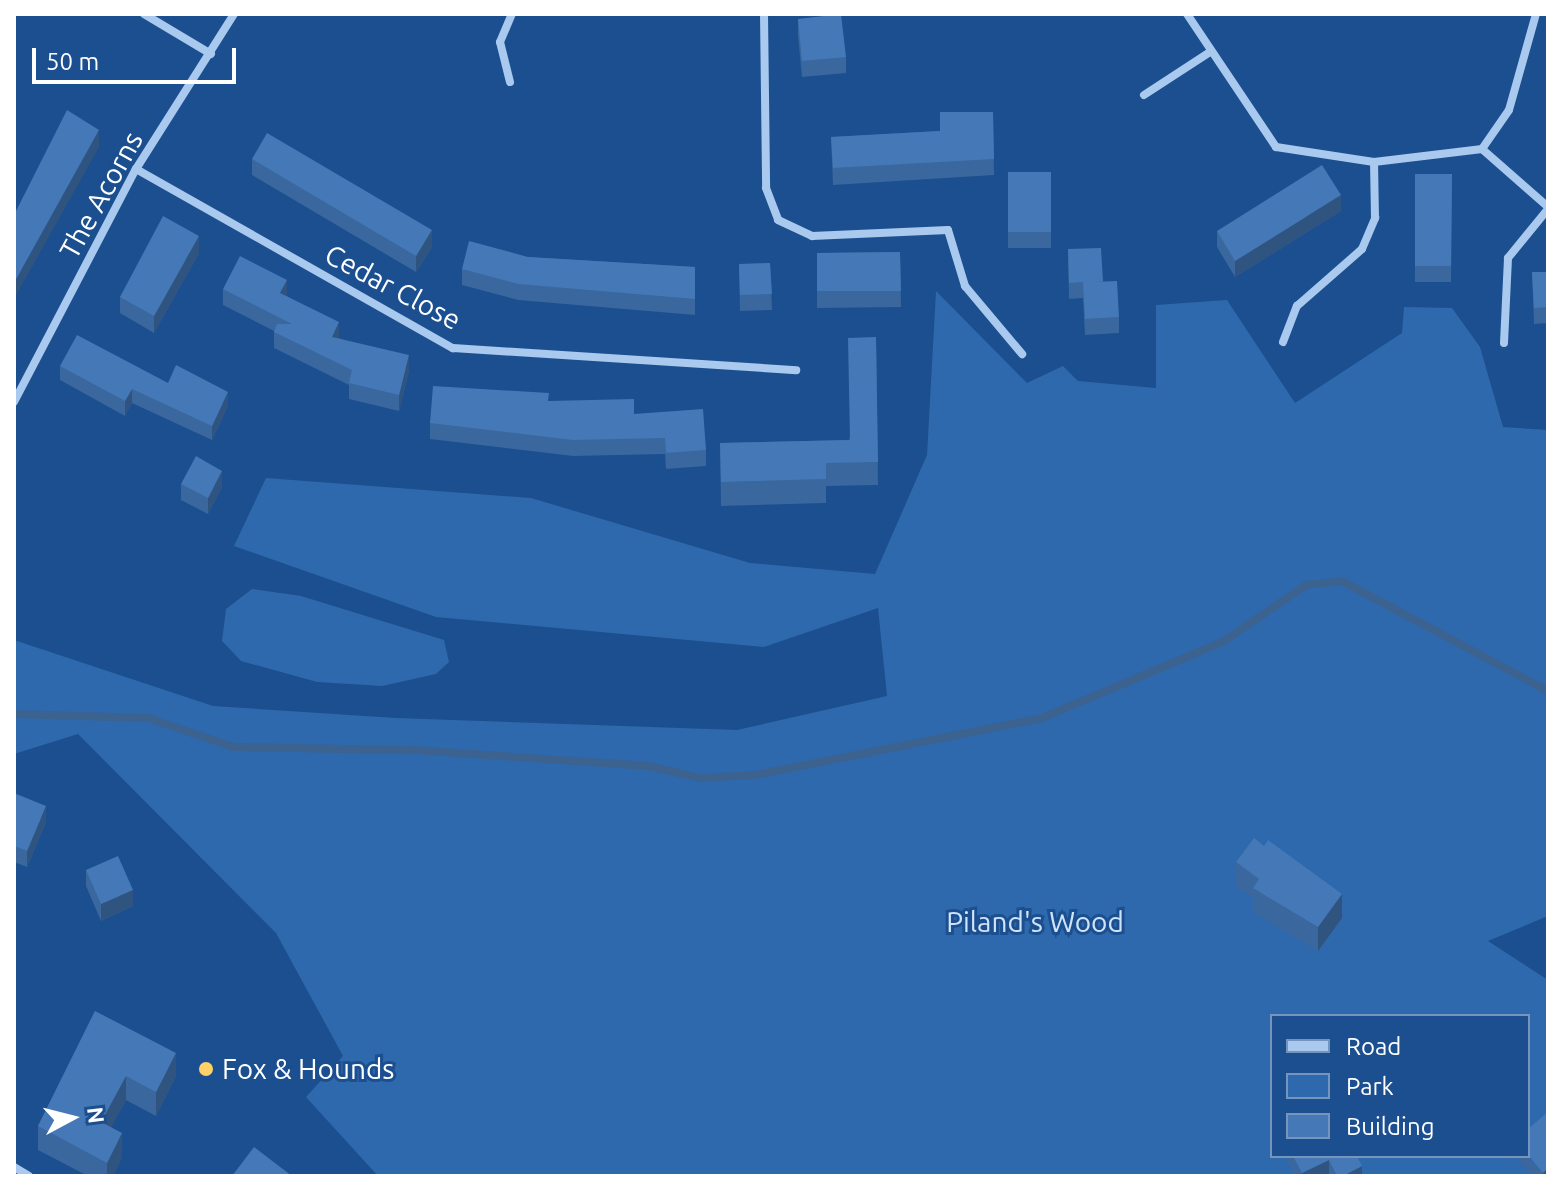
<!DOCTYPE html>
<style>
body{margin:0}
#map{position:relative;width:1562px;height:1190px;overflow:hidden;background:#1b4f8f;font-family:Ubuntu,sans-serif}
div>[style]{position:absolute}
.green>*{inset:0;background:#2e69ad}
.stream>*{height:8px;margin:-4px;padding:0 4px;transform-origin:4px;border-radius:4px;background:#3c6290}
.street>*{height:8px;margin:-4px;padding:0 4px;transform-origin:4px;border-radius:4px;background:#a9c9ee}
.wall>*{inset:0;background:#3a679d}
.shaded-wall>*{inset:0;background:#305480}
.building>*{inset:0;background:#4478b7}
.dots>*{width:22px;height:22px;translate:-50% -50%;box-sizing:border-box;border:4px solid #1b4f8f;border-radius:50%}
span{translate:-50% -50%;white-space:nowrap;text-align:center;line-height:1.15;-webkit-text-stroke:6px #1b4f8f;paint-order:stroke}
.street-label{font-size:28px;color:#fff}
.park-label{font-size:28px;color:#cfe3fa}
.poi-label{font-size:28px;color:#fff}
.left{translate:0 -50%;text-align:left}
.frame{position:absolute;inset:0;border:16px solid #fff;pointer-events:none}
.legend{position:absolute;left:1270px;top:1014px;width:260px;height:144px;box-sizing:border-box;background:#1b4f8f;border:2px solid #7695bc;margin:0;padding:10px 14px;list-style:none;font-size:24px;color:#fff}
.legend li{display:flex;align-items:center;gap:16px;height:40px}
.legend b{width:40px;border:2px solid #7695bc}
.north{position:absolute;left:32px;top:1078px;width:80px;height:80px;-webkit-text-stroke:6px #1b4f8f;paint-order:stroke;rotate:83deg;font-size:22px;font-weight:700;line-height:32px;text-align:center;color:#fff}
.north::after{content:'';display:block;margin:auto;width:28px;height:36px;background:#fff;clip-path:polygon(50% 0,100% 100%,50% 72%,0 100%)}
.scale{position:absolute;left:32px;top:48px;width:204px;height:36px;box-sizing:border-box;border:4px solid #fff;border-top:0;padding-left:10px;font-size:24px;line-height:28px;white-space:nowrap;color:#fff;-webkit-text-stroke:6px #1b4f8f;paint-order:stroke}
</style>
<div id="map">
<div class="green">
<i style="clip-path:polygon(evenodd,936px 291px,1027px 383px,1063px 366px,1078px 381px,1156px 388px,1156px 305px,1227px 300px,1295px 403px,1402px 333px,1404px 307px,1452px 308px,1480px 347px,1503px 427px,1548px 430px,1548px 916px,1488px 941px,1548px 980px,1548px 1176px,378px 1176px,306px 1097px,343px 1056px,276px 933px,78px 734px,14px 754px,14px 640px,213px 706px,396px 718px,737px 730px,887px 696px,878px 608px,764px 647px,436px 617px,234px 546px,266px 478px,531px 498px,750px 563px,875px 574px,927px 455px,936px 291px,1272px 1016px,1528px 1016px,1528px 1156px,1272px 1156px,1272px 1016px)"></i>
<i style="clip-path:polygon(252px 589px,301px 596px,444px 640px,449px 662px,436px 674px,382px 686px,317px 682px,241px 661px,222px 641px,226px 609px)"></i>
</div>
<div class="stream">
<i style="left:14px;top:714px;width:134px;rotate:1.7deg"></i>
<i style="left:148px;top:718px;width:90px;rotate:18.8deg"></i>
<i style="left:233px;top:747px;width:180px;rotate:1deg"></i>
<i style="left:413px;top:750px;width:236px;rotate:3.9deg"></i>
<i style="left:648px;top:766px;width:53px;rotate:13deg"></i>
<i style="left:700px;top:778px;width:55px;rotate:-3.1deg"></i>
<i style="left:755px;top:775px;width:293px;rotate:-11.2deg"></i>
<i style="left:1042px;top:718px;width:198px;rotate:-22.9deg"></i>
<i style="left:1224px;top:641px;width:99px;rotate:-34.3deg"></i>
<i style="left:1306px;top:585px;width:36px;rotate:-6deg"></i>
<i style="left:1342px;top:581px;width:234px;rotate:28.1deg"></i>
</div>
<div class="street">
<i style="left:144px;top:14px;width:78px;rotate:30.8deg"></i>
<i style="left:764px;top:14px;width:174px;rotate:89.3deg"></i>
<i style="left:766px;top:188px;width:34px;rotate:69deg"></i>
<i style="left:778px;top:220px;width:38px;rotate:25deg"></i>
<i style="left:812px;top:236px;width:136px;rotate:-2.5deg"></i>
<i style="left:948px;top:230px;width:59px;rotate:73.1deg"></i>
<i style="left:965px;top:286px;width:89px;rotate:50deg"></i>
<i style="left:1187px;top:14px;width:160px;rotate:56.2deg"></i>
<i style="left:1276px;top:147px;width:99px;rotate:8.7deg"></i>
<i style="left:1374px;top:162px;width:109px;rotate:-6.9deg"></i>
<i style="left:1482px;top:149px;width:47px;rotate:-55.3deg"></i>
<i style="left:1509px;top:110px;width:100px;rotate:-74.3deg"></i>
<i style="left:510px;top:82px;width:41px;rotate:-104deg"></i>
<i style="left:500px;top:42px;width:30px;rotate:-67deg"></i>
<i style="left:1144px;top:95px;width:79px;rotate:-33.1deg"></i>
<i style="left:1482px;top:149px;width:88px;rotate:41.3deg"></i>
<i style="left:136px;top:169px;width:364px;rotate:29.5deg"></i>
<i style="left:453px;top:348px;width:344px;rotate:3.7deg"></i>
<i style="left:1283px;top:342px;width:39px;rotate:-69deg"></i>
<i style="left:1297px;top:306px;width:86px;rotate:-41.2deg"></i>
<i style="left:1362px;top:249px;width:34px;rotate:-67deg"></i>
<i style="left:1375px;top:218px;width:56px;rotate:-91deg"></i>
<i style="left:1504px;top:343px;width:85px;rotate:-87.3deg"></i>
<i style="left:1508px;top:258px;width:63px;rotate:-50.8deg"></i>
<i style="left:14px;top:402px;width:263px;rotate:-62.4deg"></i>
<i style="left:136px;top:169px;width:183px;rotate:-57.7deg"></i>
<i style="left:14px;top:1167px;width:17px;rotate:31deg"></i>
</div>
<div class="wall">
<i style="clip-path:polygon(798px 19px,846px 57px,846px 73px,802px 77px,798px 35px)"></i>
<i style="clip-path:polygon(993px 112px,994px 175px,833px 185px,831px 137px,940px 131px)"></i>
<i style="clip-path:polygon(252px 159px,432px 247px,416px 272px,252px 175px)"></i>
<i style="clip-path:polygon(1008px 172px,1051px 172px,1051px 248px,1008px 248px)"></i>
<i style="clip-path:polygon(1415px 174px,1452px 174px,1451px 282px,1415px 282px)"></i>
<i style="clip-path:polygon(1341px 211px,1235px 277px,1217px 247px,1217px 231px)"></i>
<i style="clip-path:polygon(1068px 249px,1103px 281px,1119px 317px,1119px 333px,1085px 335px,1083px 298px,1069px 299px)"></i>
<i style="clip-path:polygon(900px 252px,901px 307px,817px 308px,817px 253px)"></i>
<i style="clip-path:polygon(199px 253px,154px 333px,120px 313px,120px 297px)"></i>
<i style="clip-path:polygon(528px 257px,695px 267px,695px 315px,518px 300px,462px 285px,462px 269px)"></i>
<i style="clip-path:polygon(770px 263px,772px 310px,740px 311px,739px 264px)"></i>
<i style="clip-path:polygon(1532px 272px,1548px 272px,1548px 323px,1534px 324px)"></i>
<i style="clip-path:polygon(223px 289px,287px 296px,339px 338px,409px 371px,399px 411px,349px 399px,349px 385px,274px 348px,274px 331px,223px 305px)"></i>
<i style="clip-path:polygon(876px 337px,878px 485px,826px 486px,826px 503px,721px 506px,720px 443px,849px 440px)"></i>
<i style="clip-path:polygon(60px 366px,168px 383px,228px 406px,212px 440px,132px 403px,125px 416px,60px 380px)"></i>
<i style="clip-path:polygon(549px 401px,634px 414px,706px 450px,706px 466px,666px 469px,665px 454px,573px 456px,430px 439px,430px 423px)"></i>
<i style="clip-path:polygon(181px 484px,222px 487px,208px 514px,181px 500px)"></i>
<i style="clip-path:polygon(14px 793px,46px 822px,27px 867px,14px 862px)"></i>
<i style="clip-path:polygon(1236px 862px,1342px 918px,1318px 951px,1253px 912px,1253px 898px,1236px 886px)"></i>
<i style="clip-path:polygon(86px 870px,133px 906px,101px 921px,86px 886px)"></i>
<i style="clip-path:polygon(95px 1011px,176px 1076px,156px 1116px,126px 1100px,111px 1127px,122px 1157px,113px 1176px,88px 1176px,38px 1150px,38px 1126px)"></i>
<i style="clip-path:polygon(1287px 1156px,1357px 1156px,1362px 1176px,1295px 1176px,1287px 1160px)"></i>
<i style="clip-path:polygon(1515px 1156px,1528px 1156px,1548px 1176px,1532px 1176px)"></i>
</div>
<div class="shaded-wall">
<i style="clip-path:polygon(99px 130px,99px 147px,14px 299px,14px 283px)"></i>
<i style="clip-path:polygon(1341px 195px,1341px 211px,1235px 277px,1235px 261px)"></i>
<i style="clip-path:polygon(432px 230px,432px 247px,416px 272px,416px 256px)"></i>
<i style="clip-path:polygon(199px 236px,199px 253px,154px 333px,154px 316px)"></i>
<i style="clip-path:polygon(287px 280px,287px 296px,280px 293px)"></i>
<i style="clip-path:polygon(339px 322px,339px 338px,332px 353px,332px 337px)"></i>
<i style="clip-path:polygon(409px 355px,409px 371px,399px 411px,399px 395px)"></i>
<i style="clip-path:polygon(132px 389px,132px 403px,125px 416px,125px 401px)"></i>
<i style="clip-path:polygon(228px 392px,228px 406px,212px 440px,212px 426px)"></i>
<i style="clip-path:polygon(222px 471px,222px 487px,208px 514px,208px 498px)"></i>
<i style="clip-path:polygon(46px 806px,46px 822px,27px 867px,27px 851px)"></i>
<i style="clip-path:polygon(133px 890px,133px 906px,101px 921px,101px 904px)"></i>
<i style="clip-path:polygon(1342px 894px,1342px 918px,1318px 951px,1318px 927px)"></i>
<i style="clip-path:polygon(176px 1053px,176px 1076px,156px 1116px,156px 1092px)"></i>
<i style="clip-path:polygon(126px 1076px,126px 1100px,101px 1146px,101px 1122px)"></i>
<i style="clip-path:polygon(122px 1133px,122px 1157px,113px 1176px,107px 1176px,107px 1163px)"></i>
<i style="clip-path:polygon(1329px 1160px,1329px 1176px,1302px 1176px,1302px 1173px)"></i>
<i style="clip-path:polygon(1362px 1166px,1362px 1176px,1343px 1176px)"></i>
<i style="clip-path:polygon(1548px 1168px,1548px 1176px,1543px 1176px,1543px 1173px)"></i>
</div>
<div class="building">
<i style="clip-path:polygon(841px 14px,846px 57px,802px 61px,798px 19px)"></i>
<i style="clip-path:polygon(67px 110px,99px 130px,14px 283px,14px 215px)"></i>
<i style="clip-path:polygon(940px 112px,993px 112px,994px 159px,833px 168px,831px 137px,940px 131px)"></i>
<i style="clip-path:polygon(267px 133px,432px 230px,416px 256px,252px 159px)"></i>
<i style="clip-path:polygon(1322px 165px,1341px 195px,1235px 261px,1217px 231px)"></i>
<i style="clip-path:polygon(1008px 172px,1051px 172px,1051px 232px,1008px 232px)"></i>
<i style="clip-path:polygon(1415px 174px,1452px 174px,1451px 266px,1415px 266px)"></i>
<i style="clip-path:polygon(163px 216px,199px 236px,154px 316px,120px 297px)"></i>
<i style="clip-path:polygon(469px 241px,528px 257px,695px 267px,695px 299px,518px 284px,462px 269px)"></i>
<i style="clip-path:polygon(1101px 248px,1103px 281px,1091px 282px,1117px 281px,1119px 317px,1085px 319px,1083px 282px,1069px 283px,1068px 249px)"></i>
<i style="clip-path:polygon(900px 252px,901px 291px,817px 291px,817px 253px)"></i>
<i style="clip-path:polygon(240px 256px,287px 280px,280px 293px,339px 322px,332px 337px,409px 355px,399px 395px,349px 383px,352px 370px,274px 332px,277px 324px,292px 324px,223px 289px)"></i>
<i style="clip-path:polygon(770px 263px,772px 294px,740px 295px,739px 264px)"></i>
<i style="clip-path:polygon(1532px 272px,1548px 272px,1548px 307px,1534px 308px)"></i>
<i style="clip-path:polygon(77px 335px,168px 383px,176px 365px,228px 392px,212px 426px,132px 389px,125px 401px,60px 366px)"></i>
<i style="clip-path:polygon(876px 337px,878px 462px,826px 463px,826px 479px,721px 482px,720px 443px,850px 440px,848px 338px)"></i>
<i style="clip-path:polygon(433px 386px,549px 393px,548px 401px,634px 399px,634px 414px,703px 409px,706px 450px,666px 453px,665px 438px,573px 440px,430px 423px)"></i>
<i style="clip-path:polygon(196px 456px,222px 471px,208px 498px,181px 484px)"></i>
<i style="clip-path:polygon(14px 793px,46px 806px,27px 851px,14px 846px)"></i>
<i style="clip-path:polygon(1254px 838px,1264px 846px,1268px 840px,1342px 894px,1318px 927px,1253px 888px,1259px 879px,1236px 862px)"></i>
<i style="clip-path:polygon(118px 856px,133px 890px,101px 904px,86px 870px)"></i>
<i style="clip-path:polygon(95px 1011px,176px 1053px,156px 1092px,126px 1076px,101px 1122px,122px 1133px,107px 1163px,38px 1126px)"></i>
<i style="clip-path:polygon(1548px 1112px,1548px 1168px,1543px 1173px,1528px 1155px,1528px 1129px)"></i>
<i style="clip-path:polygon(254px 1147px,292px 1176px,232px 1176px)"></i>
<i style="clip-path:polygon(1293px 1156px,1357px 1156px,1362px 1166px,1343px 1176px,1337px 1176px,1329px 1160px,1302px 1173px)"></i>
</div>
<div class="dots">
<i style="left:206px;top:1069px;background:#ffd166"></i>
</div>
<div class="street-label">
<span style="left:101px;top:195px;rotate:-61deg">The Acorns</span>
<span style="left:393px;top:287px;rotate:28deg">Cedar Close</span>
</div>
<div class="park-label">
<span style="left:1035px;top:922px">Piland's Wood</span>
</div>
<div class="poi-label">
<span class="left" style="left:222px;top:1069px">Fox &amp; Hounds</span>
</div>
<div class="frame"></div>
<ul class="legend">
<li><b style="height:10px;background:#a9c9ee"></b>Road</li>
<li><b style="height:22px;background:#2e69ad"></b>Park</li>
<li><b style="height:22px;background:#4478b7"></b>Building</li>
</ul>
<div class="north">N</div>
<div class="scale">50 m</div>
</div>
